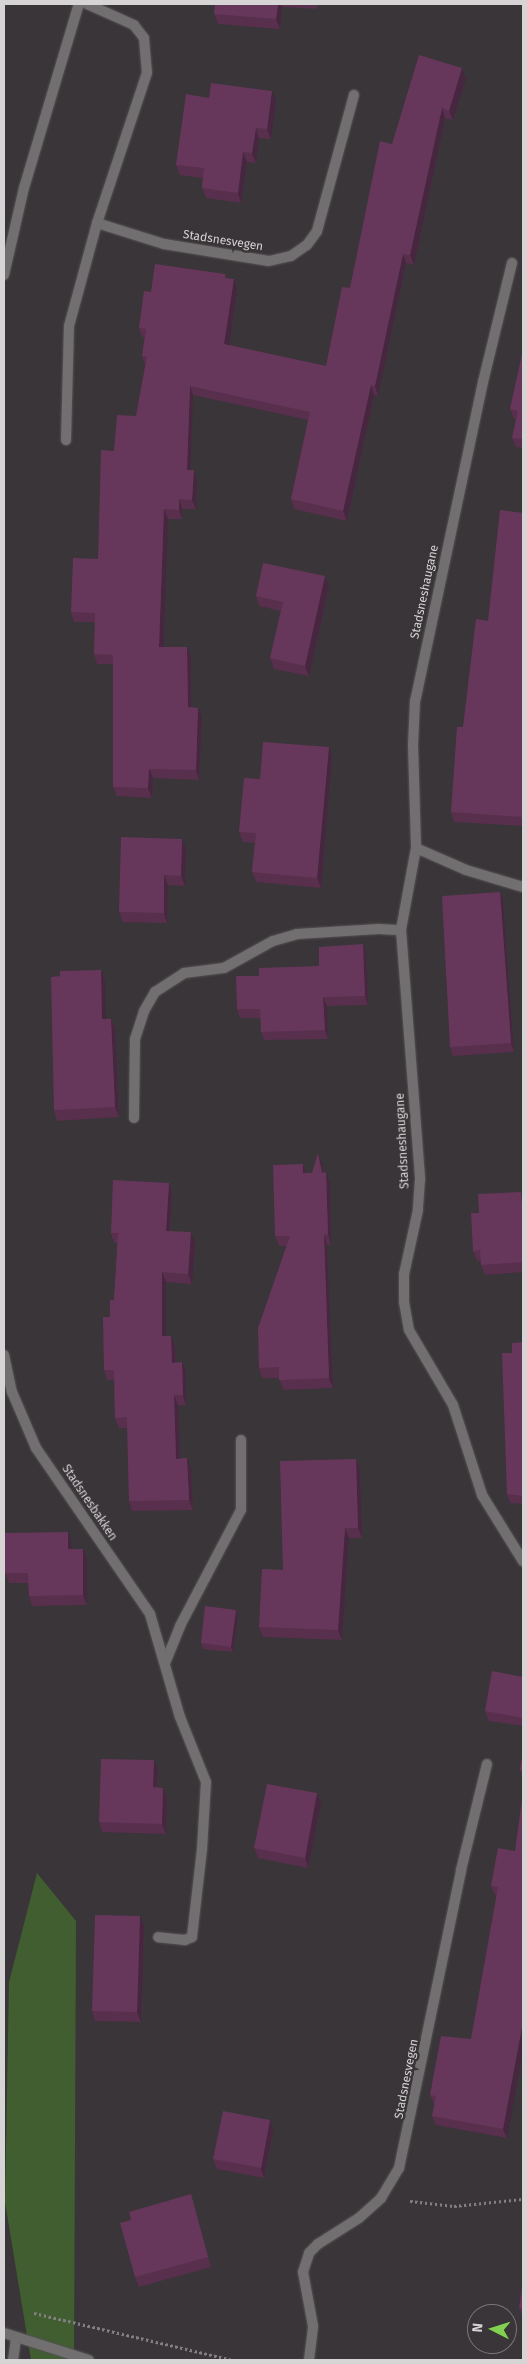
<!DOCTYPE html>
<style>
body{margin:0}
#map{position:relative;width:527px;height:2364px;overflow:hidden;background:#393538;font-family:"Fira Sans",sans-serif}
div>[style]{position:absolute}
.green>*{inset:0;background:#415e31}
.path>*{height:3px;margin-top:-1.5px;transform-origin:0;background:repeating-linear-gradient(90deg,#827f81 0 2.5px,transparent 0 5px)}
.roads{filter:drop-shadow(0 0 1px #555254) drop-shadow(0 0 1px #555254)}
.lane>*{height:10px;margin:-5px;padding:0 5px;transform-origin:5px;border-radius:5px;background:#716f70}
.street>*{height:10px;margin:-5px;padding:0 5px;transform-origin:5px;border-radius:5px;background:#716f70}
.wall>*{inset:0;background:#582f4d}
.shaded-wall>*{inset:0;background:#47263f}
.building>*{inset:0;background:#66375a}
span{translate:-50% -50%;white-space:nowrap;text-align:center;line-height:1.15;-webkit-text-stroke:5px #393538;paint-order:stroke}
.street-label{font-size:12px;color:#d6d4d5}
.frame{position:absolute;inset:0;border:5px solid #d6d4d5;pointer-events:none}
.north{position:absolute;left:467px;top:2304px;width:50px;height:50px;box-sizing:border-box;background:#393538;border:1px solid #787577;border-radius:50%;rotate:275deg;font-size:14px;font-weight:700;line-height:20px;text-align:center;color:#d6d4d5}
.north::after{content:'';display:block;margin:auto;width:18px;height:22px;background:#81d050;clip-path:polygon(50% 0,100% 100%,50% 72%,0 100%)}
</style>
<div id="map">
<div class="green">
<i style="clip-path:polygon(37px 1873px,76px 1921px,74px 2360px,31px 2360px,5px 2202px,9px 1982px)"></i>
</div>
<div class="path">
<i style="left:410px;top:2201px;width:44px;rotate:6.5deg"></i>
<i style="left:454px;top:2206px;width:69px;rotate:-5.8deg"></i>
<i style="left:34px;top:2313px;width:204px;rotate:13.3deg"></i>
</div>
<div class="roads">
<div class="lane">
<i style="left:97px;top:223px;width:70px;rotate:17.4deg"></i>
<i style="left:164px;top:244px;width:106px;rotate:9.2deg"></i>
<i style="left:269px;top:261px;width:23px;rotate:-13deg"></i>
<i style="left:291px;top:256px;width:19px;rotate:-35deg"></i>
<i style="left:307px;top:245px;width:17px;rotate:-54deg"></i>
<i style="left:317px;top:231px;width:141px;rotate:-74.8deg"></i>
<i style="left:66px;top:440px;width:114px;rotate:-88.5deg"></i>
<i style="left:69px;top:326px;width:107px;rotate:-74.8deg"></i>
<i style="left:97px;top:223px;width:158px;rotate:-71.6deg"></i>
<i style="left:147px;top:73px;width:35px;rotate:-95deg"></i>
<i style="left:144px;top:38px;width:16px;rotate:-128deg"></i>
<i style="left:134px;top:25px;width:51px;rotate:-155.9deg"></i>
<i style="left:134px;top:1118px;width:79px;rotate:-89.3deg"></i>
<i style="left:135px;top:1039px;width:29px;rotate:-72deg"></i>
<i style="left:144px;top:1011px;width:22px;rotate:-60deg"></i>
<i style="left:155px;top:992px;width:35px;rotate:-33deg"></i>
<i style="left:184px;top:973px;width:40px;rotate:-7.1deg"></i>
<i style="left:224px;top:968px;width:56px;rotate:-28.9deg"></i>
<i style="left:273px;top:941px;width:25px;rotate:-16deg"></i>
<i style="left:297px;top:934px;width:82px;rotate:-3.5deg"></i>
<i style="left:379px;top:929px;width:22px;rotate:3deg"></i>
<i style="left:166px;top:1661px;width:38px;rotate:-68deg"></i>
<i style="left:180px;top:1626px;width:131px;rotate:-62.3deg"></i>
<i style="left:241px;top:1510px;width:70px;rotate:-90deg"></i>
</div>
<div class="street">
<i style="left:512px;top:263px;width:122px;rotate:103.7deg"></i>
<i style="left:483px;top:382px;width:326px;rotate:102deg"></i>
<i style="left:415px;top:701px;width:44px;rotate:92.6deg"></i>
<i style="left:413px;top:745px;width:103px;rotate:88.3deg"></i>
<i style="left:416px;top:848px;width:83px;rotate:100.4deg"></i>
<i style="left:401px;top:930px;width:250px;rotate:85.6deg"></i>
<i style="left:420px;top:1179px;width:31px;rotate:94deg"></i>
<i style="left:418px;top:1210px;width:66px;rotate:102.3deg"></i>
<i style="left:404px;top:1274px;width:28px;rotate:90deg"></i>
<i style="left:404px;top:1302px;width:28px;rotate:80deg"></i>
<i style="left:409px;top:1330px;width:87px;rotate:59.6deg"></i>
<i style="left:453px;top:1405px;width:95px;rotate:72.1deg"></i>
<i style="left:482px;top:1495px;width:78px;rotate:58.2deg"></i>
<i style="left:4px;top:275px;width:89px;rotate:-77.1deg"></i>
<i style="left:24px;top:188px;width:192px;rotate:-73.4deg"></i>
<i style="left:416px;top:848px;width:55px;rotate:23.7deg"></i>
<i style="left:466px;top:870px;width:59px;rotate:16.6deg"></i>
<i style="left:4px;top:1355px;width:38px;rotate:78deg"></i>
<i style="left:12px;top:1392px;width:61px;rotate:66.8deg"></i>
<i style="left:36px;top:1448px;width:201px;rotate:55.5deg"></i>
<i style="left:150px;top:1614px;width:107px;rotate:73.8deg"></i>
<i style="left:180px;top:1717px;width:70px;rotate:68.2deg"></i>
<i style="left:206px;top:1782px;width:67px;rotate:93.4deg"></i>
<i style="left:202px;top:1849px;width:89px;rotate:96.5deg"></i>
<i style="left:192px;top:1937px;width:8px;rotate:157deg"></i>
<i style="left:185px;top:1940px;width:27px;rotate:-174deg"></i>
<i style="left:4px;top:2333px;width:89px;rotate:17.6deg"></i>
<i style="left:13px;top:2360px;width:22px;rotate:-82deg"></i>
<i style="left:309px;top:2360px;width:34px;rotate:-83deg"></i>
<i style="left:313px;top:2326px;width:55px;rotate:-100.5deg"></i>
<i style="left:303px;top:2272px;width:20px;rotate:-72deg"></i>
<i style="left:309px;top:2253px;width:13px;rotate:-45deg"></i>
<i style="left:318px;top:2244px;width:49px;rotate:-32.4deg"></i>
<i style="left:359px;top:2218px;width:30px;rotate:-42deg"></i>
<i style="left:381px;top:2198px;width:35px;rotate:-59deg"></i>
<i style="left:399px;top:2168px;width:304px;rotate:-78.2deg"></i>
<i style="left:461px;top:1870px;width:109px;rotate:-76.2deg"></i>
</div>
</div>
<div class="wall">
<i style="clip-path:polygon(215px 4px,318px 4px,317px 9px,282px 7px,280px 29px,218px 24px,214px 14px)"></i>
<i style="clip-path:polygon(466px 78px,453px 120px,445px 118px,414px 265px,406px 263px,378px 396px,374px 395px,347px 521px,294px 509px,291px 499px,308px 420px,193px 395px,190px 470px,197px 480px,196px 509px,182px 509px,182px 519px,168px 519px,163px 647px,187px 647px,191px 657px,191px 707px,198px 708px,202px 717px,199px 780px,153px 778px,152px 798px,117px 796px,113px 787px,113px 664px,97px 664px,94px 654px,95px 622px,74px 622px,71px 612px,98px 559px,114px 451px,136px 416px,145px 365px,142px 356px,145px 337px,142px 337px,139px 328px,151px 292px,225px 274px,227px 279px,237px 289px,229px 345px,326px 366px,392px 144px)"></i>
<i style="clip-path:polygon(209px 98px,276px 101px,271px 139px,259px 138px,256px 163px,247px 162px,241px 203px,206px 198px,202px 188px,203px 178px,180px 175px,176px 165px)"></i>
<i style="clip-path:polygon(523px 350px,523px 448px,516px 447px,512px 438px,516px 419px,514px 419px,510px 409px)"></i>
<i style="clip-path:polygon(523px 513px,523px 826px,454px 822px,451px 812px,463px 727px,488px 621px)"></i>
<i style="clip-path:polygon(325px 576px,329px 586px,309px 676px,274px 669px,270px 658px,281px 611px,259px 606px,256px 596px)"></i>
<i style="clip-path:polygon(332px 757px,321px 888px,256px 882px,252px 872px,255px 843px,243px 842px,239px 832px,260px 779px)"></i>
<i style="clip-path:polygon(182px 839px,186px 849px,185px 886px,168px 885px,167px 923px,123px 922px,119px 912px)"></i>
<i style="clip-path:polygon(500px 892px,503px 901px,514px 1052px,453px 1056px,450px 1047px)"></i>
<i style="clip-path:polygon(363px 944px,366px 953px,368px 1005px,327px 1006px,328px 1039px,264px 1040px,261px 1032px,261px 1018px,240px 1018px,237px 1009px,259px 976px,319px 966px)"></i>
<i style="clip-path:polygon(101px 970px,105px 980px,105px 1019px,111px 1019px,115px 1029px,119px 1117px,57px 1121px,54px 1110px,60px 976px)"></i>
<i style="clip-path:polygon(322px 1163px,324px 1173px,330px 1183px,331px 1245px,327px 1245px,333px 1388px,283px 1390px,279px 1378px,262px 1378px,259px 1368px,286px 1246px,279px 1246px,275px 1236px,303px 1164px,306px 1173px,312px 1173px)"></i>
<i style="clip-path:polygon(169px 1183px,172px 1193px,170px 1231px,195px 1243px,192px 1284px,166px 1282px,166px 1336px,171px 1336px,175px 1346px,176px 1363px,186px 1372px,186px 1405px,178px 1405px,180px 1458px,191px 1468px,193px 1510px,132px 1511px,129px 1501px,127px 1428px,119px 1428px,115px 1418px,114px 1380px,107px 1380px,104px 1370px,110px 1317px,114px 1300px,118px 1243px,114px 1243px,111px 1233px)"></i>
<i style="clip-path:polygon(523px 1197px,523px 1272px,485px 1275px,481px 1265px,481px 1261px,477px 1261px,473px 1251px,479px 1213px)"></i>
<i style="clip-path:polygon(523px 1342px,523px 1504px,510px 1503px,507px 1494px,512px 1353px)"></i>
<i style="clip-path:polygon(356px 1459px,360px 1469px,362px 1538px,349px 1538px,342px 1640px,263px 1637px,259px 1627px,283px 1570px)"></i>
<i style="clip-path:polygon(71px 1542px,71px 1549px,83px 1549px,87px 1559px,87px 1605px,32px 1606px,29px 1596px,28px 1583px,9px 1583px,5px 1573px)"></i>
<i style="clip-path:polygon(236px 1610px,238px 1615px,233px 1652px,203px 1649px,201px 1643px)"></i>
<i style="clip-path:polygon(523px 1677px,523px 1726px,489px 1721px,485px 1711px)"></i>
<i style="clip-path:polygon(523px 1751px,523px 1778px,520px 1770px)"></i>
<i style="clip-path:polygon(154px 1760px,158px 1770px,157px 1788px,163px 1788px,167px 1798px,166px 1834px,102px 1832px,99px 1822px)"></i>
<i style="clip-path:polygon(317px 1793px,321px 1803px,308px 1868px,258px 1858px,254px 1848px)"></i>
<i style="clip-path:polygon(498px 1848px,507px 2138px,436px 2125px,432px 2116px,435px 2104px,434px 2104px,430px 2095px,471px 2039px,497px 1896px,495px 1895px,491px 1886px)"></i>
<i style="clip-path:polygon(144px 1926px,141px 2022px,95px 2021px,92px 2011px)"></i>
<i style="clip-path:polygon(270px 2120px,273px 2130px,264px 2178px,217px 2169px,213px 2159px)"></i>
<i style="clip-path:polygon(191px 2194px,194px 2205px,211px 2267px,139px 2287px,135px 2277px,131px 2220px)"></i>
<i style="clip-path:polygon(523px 2281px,523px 2319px,519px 2308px)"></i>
</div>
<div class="shaded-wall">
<i style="clip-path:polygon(278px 4px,281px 4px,282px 7px,280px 29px,276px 19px)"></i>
<i style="clip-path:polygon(462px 68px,466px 78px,453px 120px,449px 111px)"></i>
<i style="clip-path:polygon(272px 91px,276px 101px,271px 139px,267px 129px)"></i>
<i style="clip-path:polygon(442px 108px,445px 118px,414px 265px,410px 255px)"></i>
<i style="clip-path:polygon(256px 128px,259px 138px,256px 163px,252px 153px)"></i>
<i style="clip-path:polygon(243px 152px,247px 162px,241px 203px,238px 193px)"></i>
<i style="clip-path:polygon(403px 254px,406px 263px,378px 396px,375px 386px)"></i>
<i style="clip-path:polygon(234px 279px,237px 289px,228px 353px,224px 344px)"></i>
<i style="clip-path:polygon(371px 385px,374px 395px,347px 521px,343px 511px)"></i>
<i style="clip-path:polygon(190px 386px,193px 395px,190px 480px,187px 470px)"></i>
<i style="clip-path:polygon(194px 470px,197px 480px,196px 509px,192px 500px)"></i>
<i style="clip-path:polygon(179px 499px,182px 509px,182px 519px,179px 510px)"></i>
<i style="clip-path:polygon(164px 509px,168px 519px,163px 657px,159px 647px)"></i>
<i style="clip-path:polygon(325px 576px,329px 586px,309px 676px,305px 666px)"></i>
<i style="clip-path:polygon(187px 647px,191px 657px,191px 717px,188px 707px)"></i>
<i style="clip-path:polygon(198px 708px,202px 717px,199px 780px,196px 770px)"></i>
<i style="clip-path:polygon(329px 747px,332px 757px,321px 888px,317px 878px)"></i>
<i style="clip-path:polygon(149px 769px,153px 778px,152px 798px,148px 788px)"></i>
<i style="clip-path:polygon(182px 839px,186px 849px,185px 886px,181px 876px)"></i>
<i style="clip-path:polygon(164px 875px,168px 885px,167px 923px,164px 913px)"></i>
<i style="clip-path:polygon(500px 892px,503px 901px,514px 1052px,511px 1043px)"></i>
<i style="clip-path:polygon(363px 944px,366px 953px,368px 1005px,365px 996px)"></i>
<i style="clip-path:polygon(101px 970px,105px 980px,106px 1029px,102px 1019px)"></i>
<i style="clip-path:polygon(323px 997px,327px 1006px,328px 1039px,325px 1030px)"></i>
<i style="clip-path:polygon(111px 1019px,115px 1029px,119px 1117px,115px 1107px)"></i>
<i style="clip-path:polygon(318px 1153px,322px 1163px,325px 1183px,322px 1173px)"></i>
<i style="clip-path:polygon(303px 1164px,306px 1174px,303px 1173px)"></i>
<i style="clip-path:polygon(326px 1172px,330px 1183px,331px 1245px,328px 1234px)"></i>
<i style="clip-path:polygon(169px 1183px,172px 1193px,169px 1241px,166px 1231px)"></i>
<i style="clip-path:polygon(521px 1192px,523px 1197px,523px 1220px)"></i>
<i style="clip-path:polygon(191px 1232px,195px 1243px,192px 1284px,188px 1274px)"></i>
<i style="clip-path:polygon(324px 1235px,327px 1245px,333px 1388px,329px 1378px)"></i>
<i style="clip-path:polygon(162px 1272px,166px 1282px,166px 1346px,162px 1336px)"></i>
<i style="clip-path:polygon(171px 1336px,175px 1346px,176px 1373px,172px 1363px)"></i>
<i style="clip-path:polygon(182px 1362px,186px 1372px,186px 1405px,183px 1395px)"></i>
<i style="clip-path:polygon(174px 1395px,178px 1405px,180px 1469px,176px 1459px)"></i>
<i style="clip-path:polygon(187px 1458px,191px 1468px,193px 1510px,189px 1500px)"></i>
<i style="clip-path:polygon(356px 1459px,360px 1469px,362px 1538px,358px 1528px)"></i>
<i style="clip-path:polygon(345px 1528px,349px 1538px,342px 1640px,338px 1630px)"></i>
<i style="clip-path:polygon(68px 1532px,71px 1542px,72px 1559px,68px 1549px)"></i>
<i style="clip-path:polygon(83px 1549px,87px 1559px,87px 1605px,83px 1595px)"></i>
<i style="clip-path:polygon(236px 1610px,238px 1615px,233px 1652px,231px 1647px)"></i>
<i style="clip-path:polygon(154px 1760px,158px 1770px,156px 1798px,153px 1787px)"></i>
<i style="clip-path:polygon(163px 1788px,167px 1798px,166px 1834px,162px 1824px)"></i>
<i style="clip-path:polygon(317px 1793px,321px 1803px,308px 1868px,305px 1858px)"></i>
<i style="clip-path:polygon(140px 1916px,144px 1926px,141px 2022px,137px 2012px)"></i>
<i style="clip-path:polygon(523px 2022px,523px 2049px,507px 2138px,503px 2129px)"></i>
<i style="clip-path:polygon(270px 2120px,273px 2130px,264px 2178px,261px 2168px)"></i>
</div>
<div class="building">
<i style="clip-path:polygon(215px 4px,278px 4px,276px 19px,214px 14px)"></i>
<i style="clip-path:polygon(419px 55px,462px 68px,449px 111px,442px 108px,410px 255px,403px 254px,375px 386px,371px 385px,343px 511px,291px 499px,310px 412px,190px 386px,187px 470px,194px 470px,192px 500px,179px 499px,179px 510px,164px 509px,159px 647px,187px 647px,188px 707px,198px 708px,196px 770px,149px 769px,148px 788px,113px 787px,113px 655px,94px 654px,95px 613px,71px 612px,73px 558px,98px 559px,101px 450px,114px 451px,117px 415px,136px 416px,147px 357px,142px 356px,146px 329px,139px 328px,144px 291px,151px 292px,155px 264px,225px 274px,225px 278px,234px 279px,224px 344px,326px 366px,342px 287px,350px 288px,380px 141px,392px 144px)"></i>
<i style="clip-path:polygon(211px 83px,272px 91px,267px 129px,256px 128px,252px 153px,243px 152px,238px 193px,202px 188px,204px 168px,176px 165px,186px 94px,209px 98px)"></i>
<i style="clip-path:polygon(523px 350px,523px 439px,512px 438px,518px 411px,510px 409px)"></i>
<i style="clip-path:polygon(500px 510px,523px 513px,523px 817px,451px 812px,457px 727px,463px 727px,476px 619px,488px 621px)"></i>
<i style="clip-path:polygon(263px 563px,325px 576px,305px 666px,270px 658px,283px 602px,256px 596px)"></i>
<i style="clip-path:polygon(263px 742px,329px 747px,317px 878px,252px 872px,256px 833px,239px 832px,244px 778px,260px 779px)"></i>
<i style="clip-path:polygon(121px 837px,182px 839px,181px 876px,164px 875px,164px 913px,119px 912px)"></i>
<i style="clip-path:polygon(500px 892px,511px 1043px,450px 1047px,442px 896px)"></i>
<i style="clip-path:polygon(363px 944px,365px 996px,323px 997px,325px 1030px,261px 1032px,260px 1009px,237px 1009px,236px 976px,259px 976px,259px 968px,319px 966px,319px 947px)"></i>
<i style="clip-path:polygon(101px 970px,102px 1019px,111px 1019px,115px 1107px,54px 1110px,51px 977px,60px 976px,60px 971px)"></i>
<i style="clip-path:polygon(318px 1153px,322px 1173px,326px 1172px,328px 1234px,324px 1235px,329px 1378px,279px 1380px,279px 1367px,259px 1368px,258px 1328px,290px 1236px,275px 1236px,273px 1165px,303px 1164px,303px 1173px,312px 1173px)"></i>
<i style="clip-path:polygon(113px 1180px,169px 1183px,166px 1231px,191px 1232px,188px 1274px,162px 1272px,162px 1336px,171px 1336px,172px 1363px,182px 1362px,183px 1395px,174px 1395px,176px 1459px,187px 1458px,189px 1500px,129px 1501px,127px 1417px,115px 1418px,114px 1370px,104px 1370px,103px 1317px,110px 1317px,110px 1300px,114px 1300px,118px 1233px,111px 1233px)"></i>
<i style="clip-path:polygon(521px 1192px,523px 1220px,523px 1262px,481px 1265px,480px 1250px,473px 1251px,471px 1213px,479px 1213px,478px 1194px)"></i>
<i style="clip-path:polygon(523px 1342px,523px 1496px,507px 1494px,502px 1353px,512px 1353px,512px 1343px)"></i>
<i style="clip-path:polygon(356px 1459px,358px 1528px,345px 1528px,338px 1630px,259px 1627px,262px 1569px,283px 1570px,280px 1461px)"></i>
<i style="clip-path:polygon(68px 1532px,68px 1549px,83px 1549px,83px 1595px,29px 1596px,28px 1573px,5px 1573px,4px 1533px)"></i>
<i style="clip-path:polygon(205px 1606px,236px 1610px,231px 1647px,201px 1643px)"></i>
<i style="clip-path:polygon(492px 1671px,523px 1677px,523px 1718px,485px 1711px)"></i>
<i style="clip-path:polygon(523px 1751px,523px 1771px,520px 1770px)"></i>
<i style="clip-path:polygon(101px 1759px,154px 1760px,153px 1787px,163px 1788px,162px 1824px,99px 1822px)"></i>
<i style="clip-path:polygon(267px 1784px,317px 1793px,305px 1858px,254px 1848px)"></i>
<i style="clip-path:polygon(523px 1792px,523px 2022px,503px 2129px,432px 2116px,436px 2096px,430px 2095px,441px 2036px,471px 2039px,498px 1887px,491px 1886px,498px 1848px,515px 1851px)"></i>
<i style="clip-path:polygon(95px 1915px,140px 1916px,137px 2012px,92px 2011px)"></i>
<i style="clip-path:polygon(223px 2111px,270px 2120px,261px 2168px,213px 2159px)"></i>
<i style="clip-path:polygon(191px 2194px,208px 2257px,135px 2277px,120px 2223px,131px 2220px,129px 2212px)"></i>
<i style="clip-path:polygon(523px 2281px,523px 2308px,519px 2308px)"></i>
</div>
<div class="street-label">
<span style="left:223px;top:241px;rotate:9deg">Stadsnesvegen</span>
<span style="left:425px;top:592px;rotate:-78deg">Stadsneshaugane</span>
<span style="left:403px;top:1141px;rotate:-93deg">Stadsneshaugane</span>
<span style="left:89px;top:1503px;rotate:56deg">Stadsnesbakken</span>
<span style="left:407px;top:2079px;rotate:-79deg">Stadsnesvegen</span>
</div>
<div class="frame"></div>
<div class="north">N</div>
</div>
